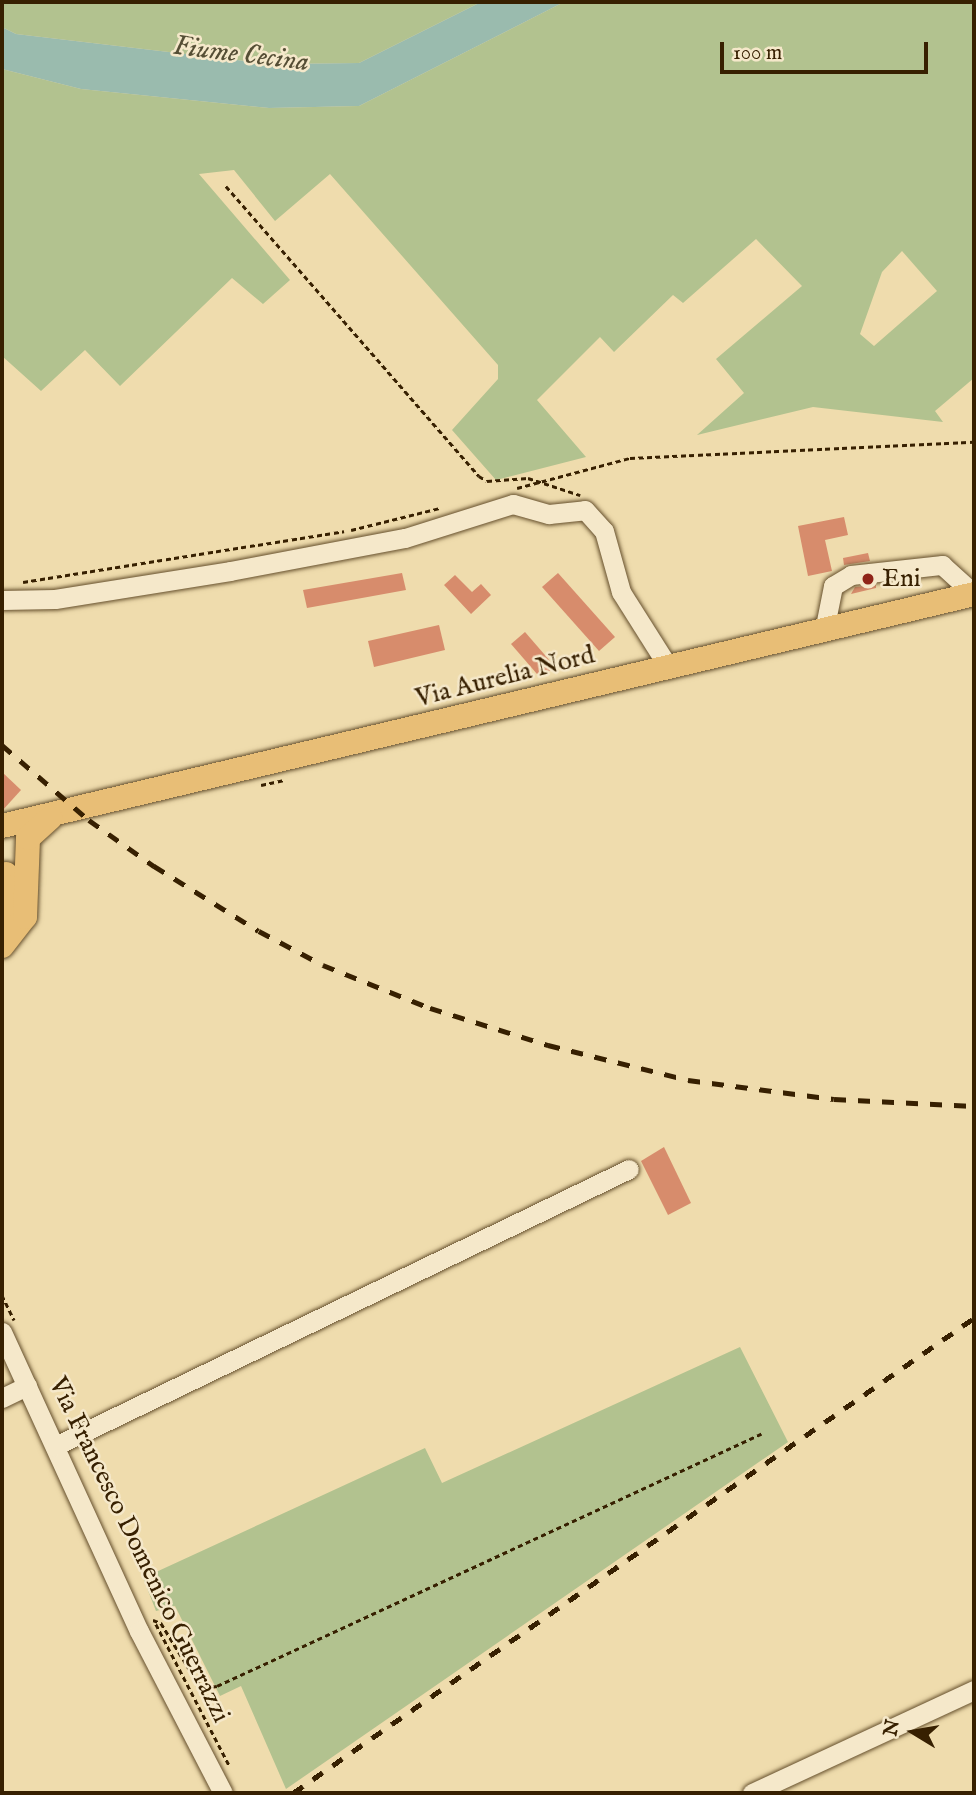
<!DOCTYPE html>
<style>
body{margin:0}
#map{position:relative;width:976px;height:1795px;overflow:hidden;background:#efdcad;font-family:"IM FELL English",serif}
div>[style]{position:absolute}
.green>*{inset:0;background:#b2c28f}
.water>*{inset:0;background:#9abbae}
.building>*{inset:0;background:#d78c6c}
.path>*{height:2.5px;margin-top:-1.25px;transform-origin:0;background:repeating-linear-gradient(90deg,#372001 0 5px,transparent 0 8.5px)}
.roads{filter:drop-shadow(0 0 2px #654f2c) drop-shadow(0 0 2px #654f2c)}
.minor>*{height:19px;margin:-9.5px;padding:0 9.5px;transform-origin:9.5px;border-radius:9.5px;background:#f5e8ca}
.major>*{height:24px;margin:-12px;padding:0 12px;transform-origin:12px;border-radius:12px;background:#e8be76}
.rail>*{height:4.5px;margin-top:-2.25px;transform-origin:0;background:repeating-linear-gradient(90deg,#372001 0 12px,transparent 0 24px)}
.dots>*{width:19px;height:19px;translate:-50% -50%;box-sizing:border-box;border:4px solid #f5e8ca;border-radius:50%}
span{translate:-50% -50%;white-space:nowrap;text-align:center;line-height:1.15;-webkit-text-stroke:5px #f5e8ca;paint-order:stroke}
.poi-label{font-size:26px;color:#372001}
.left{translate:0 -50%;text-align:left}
.street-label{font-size:26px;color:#372001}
.water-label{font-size:28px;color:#554e35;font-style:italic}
.frame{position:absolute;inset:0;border:4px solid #372001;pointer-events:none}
.north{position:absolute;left:878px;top:1697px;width:70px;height:70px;-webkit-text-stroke:5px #f5e8ca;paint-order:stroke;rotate:281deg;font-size:19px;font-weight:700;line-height:28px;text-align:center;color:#372001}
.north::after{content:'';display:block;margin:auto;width:24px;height:32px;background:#372001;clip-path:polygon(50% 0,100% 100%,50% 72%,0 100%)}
.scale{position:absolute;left:720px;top:42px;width:208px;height:32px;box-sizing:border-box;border:4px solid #372001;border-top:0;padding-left:9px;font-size:21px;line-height:24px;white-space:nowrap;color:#372001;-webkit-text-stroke:5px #f5e8ca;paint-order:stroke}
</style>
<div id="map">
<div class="green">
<i style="clip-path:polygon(2px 2px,481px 2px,359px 63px,270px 64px,16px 34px,2px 27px)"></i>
<i style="clip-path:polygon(evenodd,564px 2px,974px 2px,974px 378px,935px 411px,943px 422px,813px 407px,697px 435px,744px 393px,716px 359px,802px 286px,756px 239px,683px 303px,673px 295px,614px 352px,600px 337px,537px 400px,586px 457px,496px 480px,452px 430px,498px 379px,498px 365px,330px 174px,275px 221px,234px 170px,199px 174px,290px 280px,263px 304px,232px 278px,120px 386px,85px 350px,41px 391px,2px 356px,2px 69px,81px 89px,269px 108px,359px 106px,564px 2px,902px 251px,937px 291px,874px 346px,860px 334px,882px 272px,902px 251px)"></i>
<i style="clip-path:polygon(740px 1347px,788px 1442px,286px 1789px,241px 1686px,220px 1696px,175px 1606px,156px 1611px,143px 1578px,425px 1448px,442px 1483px)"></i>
</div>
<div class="water">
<i style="clip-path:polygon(481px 2px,564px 2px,359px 106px,269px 108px,81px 89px,2px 69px,2px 27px,16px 34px,270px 64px,359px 63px)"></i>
</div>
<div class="building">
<i style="clip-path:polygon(844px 517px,848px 535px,825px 540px,832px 571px,808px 576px,798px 526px)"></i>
<i style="clip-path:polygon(868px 553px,870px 561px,844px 565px,843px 558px)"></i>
<i style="clip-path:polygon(402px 573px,406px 590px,307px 608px,303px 590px)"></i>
<i style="clip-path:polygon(558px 573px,615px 637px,599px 651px,542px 587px)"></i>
<i style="clip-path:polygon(455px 575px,472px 592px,481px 584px,491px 595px,471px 614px,444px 585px)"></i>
<i style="clip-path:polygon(876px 585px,876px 588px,851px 594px,855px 587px)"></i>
<i style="clip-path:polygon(439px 625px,445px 650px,374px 667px,368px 641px)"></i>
<i style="clip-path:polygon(525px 632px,557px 669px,537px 674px,511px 644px)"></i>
<i style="clip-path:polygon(2px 772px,21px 790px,2px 811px)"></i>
<i style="clip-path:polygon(664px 1147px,691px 1203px,668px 1215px,641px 1161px)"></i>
</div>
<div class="path">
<i style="left:226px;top:186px;width:385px;rotate:48.9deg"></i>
<i style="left:479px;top:476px;width:9px;rotate:32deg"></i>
<i style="left:487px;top:481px;width:41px;rotate:-4.2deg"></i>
<i style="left:528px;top:478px;width:55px;rotate:18.1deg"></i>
<i style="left:517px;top:488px;width:117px;rotate:-14.9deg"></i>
<i style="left:630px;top:458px;width:344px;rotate:-2.7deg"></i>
<i style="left:351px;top:530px;width:92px;rotate:-13.9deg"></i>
<i style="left:23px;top:582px;width:325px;rotate:-9deg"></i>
<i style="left:261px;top:785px;width:25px;rotate:-12deg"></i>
<i style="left:2px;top:1295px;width:28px;rotate:64deg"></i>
<i style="left:153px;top:1620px;width:9px;rotate:21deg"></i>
<i style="left:161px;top:1623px;width:67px;rotate:58.4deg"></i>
<i style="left:196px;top:1680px;width:11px;rotate:45deg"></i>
<i style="left:204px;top:1688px;width:13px;rotate:-9deg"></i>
<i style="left:217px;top:1686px;width:600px;rotate:-24.86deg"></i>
<i style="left:156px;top:1624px;width:161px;rotate:62.6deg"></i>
</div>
<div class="roads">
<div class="minor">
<i style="left:2px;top:600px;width:53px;rotate:-1.1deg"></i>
<i style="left:55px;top:599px;width:177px;rotate:-9.1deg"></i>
<i style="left:230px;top:571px;width:178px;rotate:-10.7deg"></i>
<i style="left:405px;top:538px;width:113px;rotate:-17.5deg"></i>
<i style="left:513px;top:504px;width:37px;rotate:16deg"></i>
<i style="left:549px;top:514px;width:36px;rotate:-6deg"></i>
<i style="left:585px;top:510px;width:28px;rotate:48deg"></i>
<i style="left:604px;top:531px;width:63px;rotate:74.4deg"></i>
<i style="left:621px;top:592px;width:90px;rotate:57.7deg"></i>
<i style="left:824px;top:631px;width:46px;rotate:-78.7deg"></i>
<i style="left:833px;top:586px;width:21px;rotate:-31deg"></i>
<i style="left:851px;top:575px;width:92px;rotate:-6.3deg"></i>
<i style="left:942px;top:565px;width:43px;rotate:42.2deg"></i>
<i style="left:2px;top:1332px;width:329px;rotate:65.4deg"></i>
<i style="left:139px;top:1631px;width:182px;rotate:62.6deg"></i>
<i style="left:2px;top:1398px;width:28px;rotate:-26deg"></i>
<i style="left:55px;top:1446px;width:637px;rotate:-25.76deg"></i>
<i style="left:752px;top:1793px;width:245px;rotate:-24.9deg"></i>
</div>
<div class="major">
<i style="left:2px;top:826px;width:999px;rotate:-13.42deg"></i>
<i style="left:6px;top:874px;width:14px;rotate:69deg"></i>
<i style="left:11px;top:887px;width:31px;rotate:92deg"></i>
<i style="left:2px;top:946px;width:37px;rotate:-52deg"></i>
<i style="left:25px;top:917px;width:79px;rotate:-87.8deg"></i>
<i style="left:28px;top:838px;width:30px;rotate:-42deg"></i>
</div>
</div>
<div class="rail">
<i style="left:2px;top:745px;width:115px;rotate:40.8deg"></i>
<i style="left:89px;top:820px;width:80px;rotate:35.3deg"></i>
<i style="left:154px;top:866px;width:123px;rotate:31.8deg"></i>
<i style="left:259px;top:931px;width:72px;rotate:28deg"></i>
<i style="left:323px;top:965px;width:115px;rotate:21.9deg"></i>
<i style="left:430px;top:1008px;width:124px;rotate:17.4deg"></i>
<i style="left:548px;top:1045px;width:144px;rotate:14deg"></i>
<i style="left:688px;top:1080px;width:147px;rotate:7.4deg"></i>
<i style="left:834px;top:1099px;width:140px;rotate:2.9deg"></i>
<i style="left:293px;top:1793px;width:830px;rotate:-34.9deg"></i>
</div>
<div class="dots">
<i style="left:868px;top:579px;background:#8f2418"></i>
</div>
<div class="poi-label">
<span class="left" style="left:882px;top:579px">Eni</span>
</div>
<div class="street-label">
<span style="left:505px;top:677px;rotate:-14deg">Via Aurelia Nord</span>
<span style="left:139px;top:1550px;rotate:64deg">Via Francesco Domenico Guerrazzi</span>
</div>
<div class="water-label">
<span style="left:241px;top:55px;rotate:7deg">Fiume Cecina</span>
</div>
<div class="frame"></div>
<div class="north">N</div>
<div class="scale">100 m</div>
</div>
